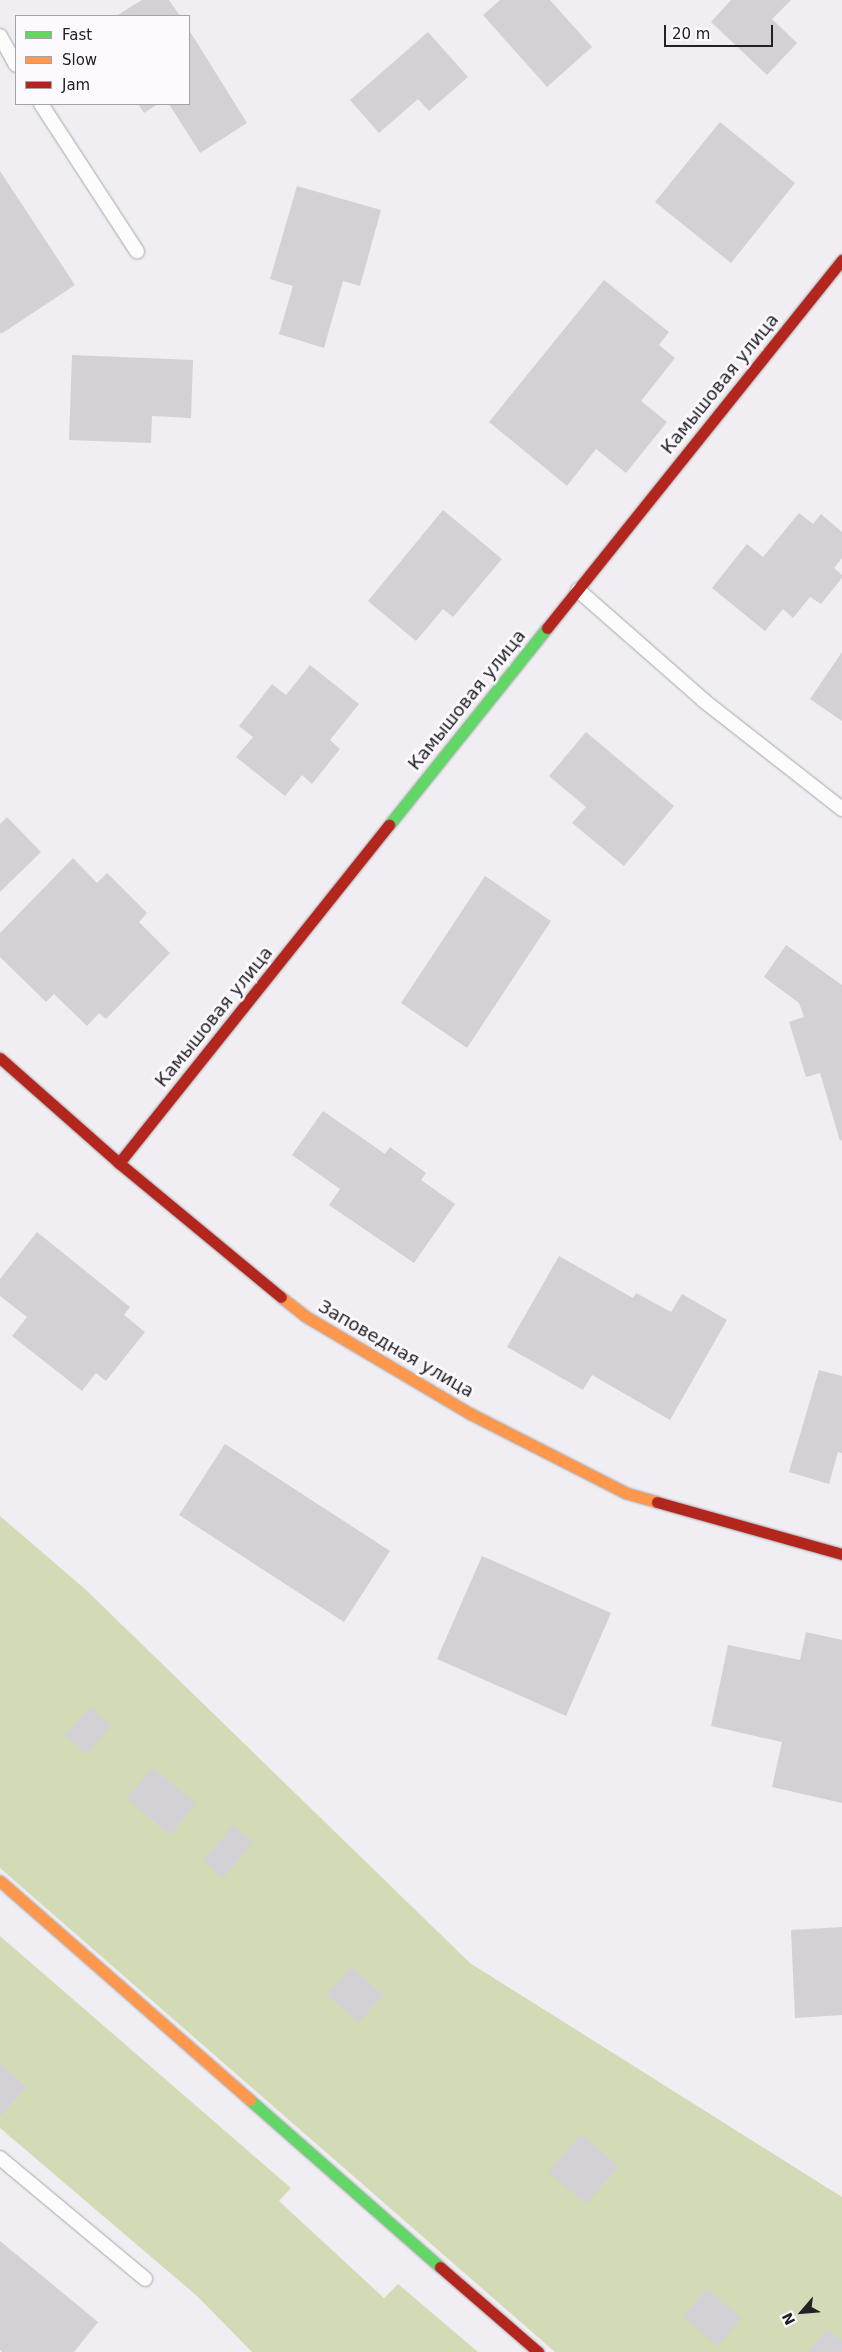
<!DOCTYPE html>
<meta charset="utf-8">
<style>
body{margin:0}
#map{position:relative;width:842px;height:2352px;overflow:hidden;background:#f0eef3;font-family:"DejaVu Sans",sans-serif}
div>[style]{position:absolute}
.green>*{inset:0;background:#d2dbb6}
.building>*{inset:0;background:#d3d1d5}
.roads{filter:drop-shadow(0 0 1px #a8a6aa) drop-shadow(0 0 1px #a8a6aa)}
.lane>*{height:14px;margin:-7px;padding:0 7px;transform-origin:7px;border-radius:7px;background:#fdfcfd}
.fast>*{height:11px;margin:-5.5px;padding:0 5.5px;transform-origin:5.5px;border-radius:5.5px;background:#63d668}
.slow>*{height:11px;margin:-5.5px;padding:0 5.5px;transform-origin:5.5px;border-radius:5.5px;background:#ff974d}
.jam>*{height:11px;margin:-5.5px;padding:0 5.5px;transform-origin:5.5px;border-radius:5.5px;background:#b3261e}
span{translate:-50% -50%;white-space:nowrap;text-align:center;line-height:1.15;-webkit-text-stroke:5px #fcfafe;paint-order:stroke}
.street-label{font-size:18px;color:#222124}
.legend{position:absolute;left:15px;top:15px;width:175px;height:90px;box-sizing:border-box;background:#fcfafe;border:1px solid #a5a3a7;margin:0;padding:6px 9px;list-style:none;font-size:15px;color:#222124}
.legend li{display:flex;align-items:center;gap:10px;height:25px}
.legend b{width:25px;border:1px solid #a5a3a7}
.north{position:absolute;left:777px;top:2287px;width:50px;height:50px;-webkit-text-stroke:4px #fcfafe;paint-order:stroke;rotate:243deg;font-size:14px;font-weight:700;line-height:20px;text-align:center;color:#222124}
.north::after{content:'';display:block;margin:auto;width:18px;height:22px;background:#222124;clip-path:polygon(50% 0,100% 100%,50% 72%,0 100%)}
.scale{position:absolute;left:664px;top:25px;width:109px;height:22px;box-sizing:border-box;border:2px solid #222124;border-top:0;padding-left:6px;font-size:15px;line-height:18px;white-space:nowrap;color:#222124;-webkit-text-stroke:4px #fcfafe;paint-order:stroke}
</style>
<div id="map">
<div class="green">
<i style="clip-path:polygon(0 1516px,85px 1589px,470px 1963px,842px 2197px,842px 2352px,555px 2352px,0 1868px)"></i>
<i style="clip-path:polygon(0 1936px,291px 2188px,279px 2201px,384px 2298px,398px 2284px,478px 2352px,252px 2352px,197px 2296px,0 2128px)"></i>
</div>
<div class="building">
<i style="clip-path:polygon(142px 0,169px 0,180px 16px,116px 16px)"></i>
<i style="clip-path:polygon(500px 0,550px 0,592px 47px,547px 87px,483px 15px)"></i>
<i style="clip-path:polygon(731px 0,791px 0,772px 19px,797px 43px,767px 75px,711px 22px)"></i>
<i style="clip-path:polygon(189px 30px,247px 123px,200px 153px,169px 104px,189px 104px)"></i>
<i style="clip-path:polygon(428px 32px,468px 77px,429px 111px,418px 99px,379px 133px,350px 100px)"></i>
<i style="clip-path:polygon(138px 104px,158px 104px,144px 113px)"></i>
<i style="clip-path:polygon(720px 122px,795px 183px,731px 263px,655px 202px)"></i>
<i style="clip-path:polygon(0 171px,75px 285px,1px 334px,0 332px)"></i>
<i style="clip-path:polygon(297px 186px,381px 210px,360px 286px,343px 281px,324px 348px,279px 334px,293px 286px,270px 279px)"></i>
<i style="clip-path:polygon(604px 280px,669px 332px,659px 345px,675px 358px,641px 401px,667px 422px,626px 473px,596px 449px,567px 486px,489px 422px)"></i>
<i style="clip-path:polygon(72px 355px,193px 360px,191px 418px,152px 416px,151px 443px,69px 440px)"></i>
<i style="clip-path:polygon(443px 510px,502px 559px,453px 617px,443px 609px,416px 641px,368px 601px)"></i>
<i style="clip-path:polygon(799px 513px,813px 524px,821px 514px,842px 532px,842px 558px,834px 568px,842px 575px,842px 578px,821px 604px,810px 597px,793px 618px,783px 609px,765px 631px,712px 588px,747px 544px,763px 557px)"></i>
<i style="clip-path:polygon(842px 652px,842px 721px,810px 699px)"></i>
<i style="clip-path:polygon(310px 665px,359px 704px,330px 740px,340px 749px,312px 784px,302px 775px,285px 796px,236px 757px,253px 737px,239px 726px,272px 684px,286px 695px)"></i>
<i style="clip-path:polygon(586px 732px,674px 806px,624px 866px,572px 823px,586px 807px,549px 776px)"></i>
<i style="clip-path:polygon(7px 817px,41px 852px,0 892px,0 824px)"></i>
<i style="clip-path:polygon(73px 858px,97px 883px,107px 873px,147px 913px,139px 922px,170px 953px,106px 1019px,99px 1013px,87px 1026px,54px 994px,46px 1002px,0 957px,0 933px)"></i>
<i style="clip-path:polygon(485px 876px,551px 921px,467px 1048px,401px 1003px)"></i>
<i style="clip-path:polygon(786px 945px,842px 985px,842px 1140px,840px 1141px,820px 1073px,806px 1077px,789px 1022px,804px 1017px,799px 1003px,764px 977px)"></i>
<i style="clip-path:polygon(323px 1111px,385px 1154px,390px 1147px,426px 1173px,421px 1180px,455px 1204px,414px 1263px,329px 1205px,340px 1189px,292px 1155px)"></i>
<i style="clip-path:polygon(37px 1232px,130px 1307px,124px 1315px,145px 1332px,106px 1381px,96px 1373px,82px 1391px,12px 1336px,27px 1317px,0 1296px,0 1279px)"></i>
<i style="clip-path:polygon(559px 1256px,633px 1298px,636px 1293px,671px 1312px,682px 1294px,727px 1320px,670px 1420px,592px 1375px,583px 1390px,507px 1347px)"></i>
<i style="clip-path:polygon(819px 1370px,842px 1376px,842px 1453px,838px 1452px,829px 1484px,789px 1472px)"></i>
<i style="clip-path:polygon(225px 1444px,390px 1551px,344px 1622px,179px 1515px)"></i>
<i style="clip-path:polygon(482px 1556px,611px 1613px,566px 1716px,437px 1659px)"></i>
<i style="clip-path:polygon(806px 1632px,842px 1640px,842px 1803px,772px 1787px,782px 1742px,711px 1726px,728px 1645px,800px 1660px)"></i>
<i style="clip-path:polygon(90px 1707px,111px 1725px,87px 1754px,65px 1735px)"></i>
<i style="clip-path:polygon(153px 1768px,196px 1804px,170px 1835px,127px 1798px)"></i>
<i style="clip-path:polygon(233px 1825px,253px 1842px,223px 1878px,203px 1861px)"></i>
<i style="clip-path:polygon(842px 1927px,842px 2015px,795px 2018px,791px 1930px)"></i>
<i style="clip-path:polygon(351px 1967px,383px 1995px,359px 2022px,327px 1995px)"></i>
<i style="clip-path:polygon(0 2064px,26px 2087px,0 2117px)"></i>
<i style="clip-path:polygon(581px 2134px,619px 2166px,586px 2204px,548px 2172px)"></i>
<i style="clip-path:polygon(0 2241px,98px 2322px,74px 2352px,2px 2352px,0 2350px)"></i>
<i style="clip-path:polygon(707px 2289px,741px 2318px,718px 2346px,683px 2317px)"></i>
<i style="clip-path:polygon(827px 2329px,842px 2342px,842px 2352px,808px 2352px)"></i>
</div>
<div class="roads">
<div class="lane">
<i style="left:0;top:36px;width:33px;rotate:61deg"></i>
<i style="left:41px;top:104px;width:176px;rotate:56.9deg"></i>
<i style="left:578px;top:590px;width:167px;rotate:41.3deg"></i>
<i style="left:703px;top:700px;width:177px;rotate:38.1deg"></i>
<i style="left:0;top:2158px;width:189px;rotate:39.8deg"></i>
</div>
<div class="fast">
<i style="left:389px;top:825px;width:253px;rotate:-51.3deg"></i>
<i style="left:250px;top:2100px;width:253px;rotate:41.3deg"></i>
</div>
<div class="slow">
<i style="left:281px;top:1297px;width:31px;rotate:38deg"></i>
<i style="left:305px;top:1316px;width:193px;rotate:30.6deg"></i>
<i style="left:471px;top:1414px;width:174px;rotate:27deg"></i>
<i style="left:626px;top:1493px;width:32px;rotate:16deg"></i>
<i style="left:0;top:1881px;width:332px;rotate:41.2deg"></i>
</div>
<div class="jam">
<i style="left:547px;top:628px;width:472px;rotate:-51.3deg"></i>
<i style="left:0;top:1058px;width:159px;rotate:41.4deg"></i>
<i style="left:119px;top:1163px;width:210px;rotate:39.6deg"></i>
<i style="left:119px;top:1163px;width:433px;rotate:-51.4deg"></i>
<i style="left:657px;top:1502px;width:192px;rotate:15.7deg"></i>
<i style="left:440px;top:2267px;width:130px;rotate:40.9deg"></i>
</div>
</div>
<div class="street-label">
<span style="left:720px;top:384px;rotate:-51deg">Камышовая улица</span>
<span style="left:467px;top:700px;rotate:-51deg">Камышовая улица</span>
<span style="left:214px;top:1017px;rotate:-51deg">Камышовая улица</span>
<span style="left:396px;top:1349px;rotate:30deg">Заповедная улица</span>
</div>
<ul class="legend">
<li><b style="height:6px;background:#63d668"></b>Fast</li>
<li><b style="height:6px;background:#ff974d"></b>Slow</li>
<li><b style="height:6px;background:#b3261e"></b>Jam</li>
</ul>
<div class="north">N</div>
<div class="scale">20 m</div>
</div>
